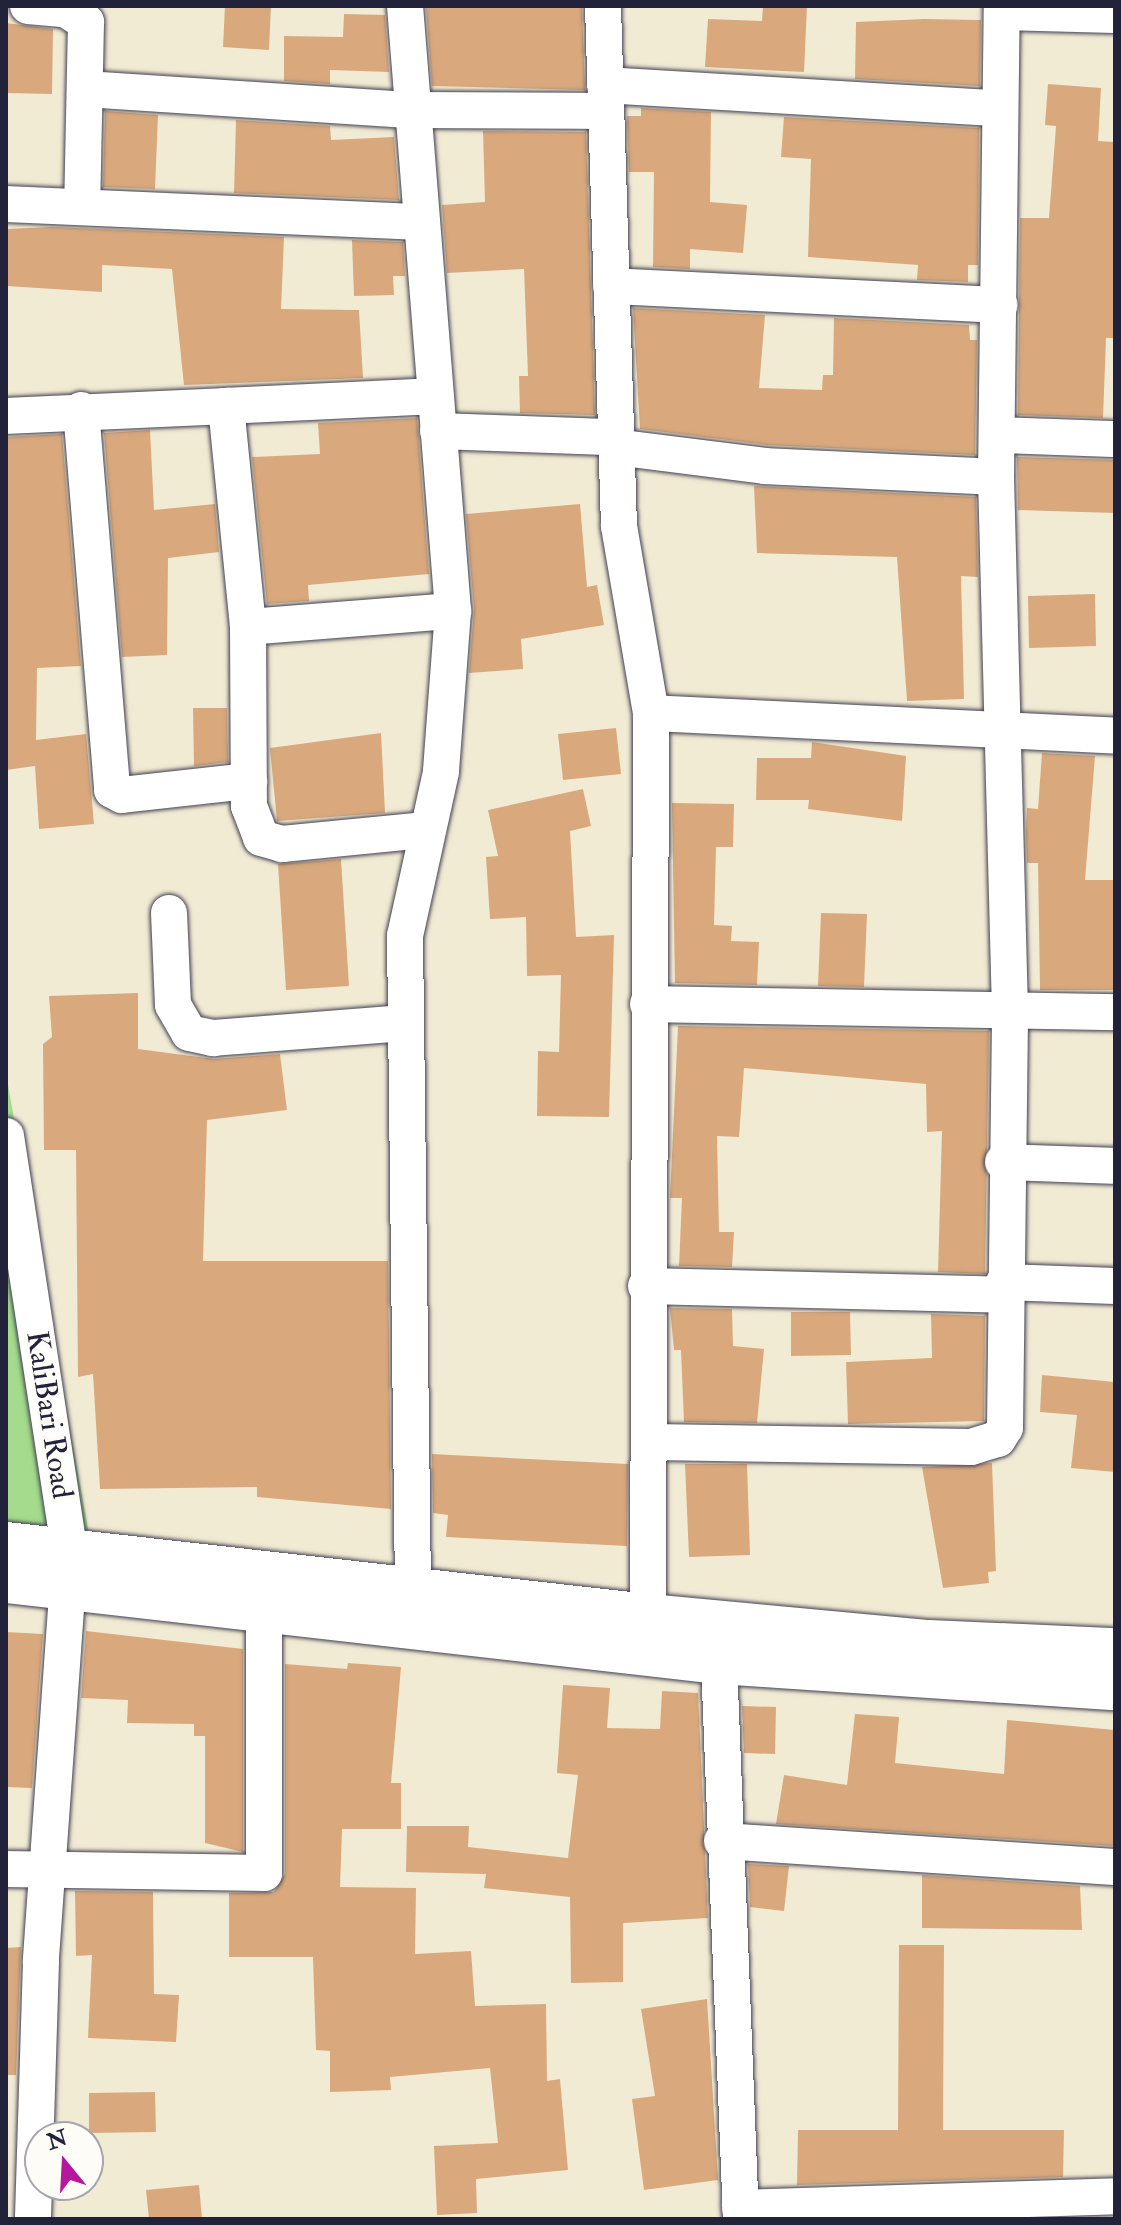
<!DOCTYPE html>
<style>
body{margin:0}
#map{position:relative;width:1121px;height:2225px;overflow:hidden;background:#f2ebd4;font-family:"IM FELL Double Pica",serif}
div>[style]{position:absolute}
.green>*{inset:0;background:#a4db8c}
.building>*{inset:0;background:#d9a97d}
.roads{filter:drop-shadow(0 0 2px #414052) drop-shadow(0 0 2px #414052)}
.street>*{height:36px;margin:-18px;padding:0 18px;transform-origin:18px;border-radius:18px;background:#fff}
.primary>*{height:44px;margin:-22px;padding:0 22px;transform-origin:22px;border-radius:22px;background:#fff}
span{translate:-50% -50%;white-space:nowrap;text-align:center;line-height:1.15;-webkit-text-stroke:8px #fdfcf7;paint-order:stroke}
.street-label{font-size:30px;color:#22223b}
.frame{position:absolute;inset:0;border:8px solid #22223b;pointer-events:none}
.north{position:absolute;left:24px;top:2121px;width:80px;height:80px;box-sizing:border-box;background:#fdfcf7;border:2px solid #a5a5ac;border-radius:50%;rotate:342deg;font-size:22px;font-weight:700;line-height:32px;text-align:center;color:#22223b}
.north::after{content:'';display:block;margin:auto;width:28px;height:36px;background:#b5179e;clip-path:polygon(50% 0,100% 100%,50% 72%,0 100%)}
</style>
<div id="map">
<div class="green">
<i style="clip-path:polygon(6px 1074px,93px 1556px,6px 1540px)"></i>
</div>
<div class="building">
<i style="clip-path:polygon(225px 6px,271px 6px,269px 50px,223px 47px)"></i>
<i style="clip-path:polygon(426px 6px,582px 6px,585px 90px,432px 86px)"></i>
<i style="clip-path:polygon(763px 6px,807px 6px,804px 72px,705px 67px,708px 19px,762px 21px)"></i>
<i style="clip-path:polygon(344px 14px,385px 15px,389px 72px,330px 70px,330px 84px,284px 81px,284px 36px,343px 37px)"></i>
<i style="clip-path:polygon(924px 19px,981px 20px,980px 86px,855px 79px,856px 22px)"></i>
<i style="clip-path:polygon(6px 23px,53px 29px,52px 94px,6px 93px)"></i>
<i style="clip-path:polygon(1048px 84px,1101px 88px,1098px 141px,1115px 142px,1115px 338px,1106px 338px,1103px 418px,1018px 415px,1020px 218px,1049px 218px,1056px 126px,1045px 125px)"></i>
<i style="clip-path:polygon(641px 108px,711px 112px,710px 202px,747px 205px,743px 253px,690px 249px,690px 269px,653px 267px,654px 172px,629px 172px,627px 116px,641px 116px)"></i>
<i style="clip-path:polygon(105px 111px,158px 115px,155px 189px,103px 187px)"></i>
<i style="clip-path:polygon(784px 117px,979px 128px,978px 265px,968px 265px,968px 282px,917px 280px,918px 265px,808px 257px,811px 159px,781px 157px)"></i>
<i style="clip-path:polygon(236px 120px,330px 126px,331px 140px,394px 137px,399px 200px,234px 193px)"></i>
<i style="clip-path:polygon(483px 131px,586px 132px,595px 415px,520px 413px,519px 376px,528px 376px,524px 269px,447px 273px,442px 205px,485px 202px)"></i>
<i style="clip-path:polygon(53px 227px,284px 237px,281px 309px,359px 310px,363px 378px,184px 385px,172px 269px,102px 265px,102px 292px,6px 286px,6px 229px)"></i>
<i style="clip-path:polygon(352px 240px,403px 242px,405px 276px,393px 276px,394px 295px,354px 296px)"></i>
<i style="clip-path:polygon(633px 308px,765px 315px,759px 388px,822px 390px,823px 375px,833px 375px,834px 318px,969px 325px,970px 340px,977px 340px,975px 455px,767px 445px,640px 429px)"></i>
<i style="clip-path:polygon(417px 418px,429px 574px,308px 585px,309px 601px,267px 604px,252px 457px,320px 454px,318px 423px)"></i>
<i style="clip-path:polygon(150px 430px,154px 510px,215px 504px,219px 552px,168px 558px,167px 655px,122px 657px,104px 433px)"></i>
<i style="clip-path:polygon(62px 434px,81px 666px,37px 668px,36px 740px,86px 734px,94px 824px,39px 829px,35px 766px,6px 770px,6px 437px)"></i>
<i style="clip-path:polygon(1017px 457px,1115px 460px,1115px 513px,1018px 510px)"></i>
<i style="clip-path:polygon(754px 486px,976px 497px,978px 577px,961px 576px,964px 699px,907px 701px,897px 557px,757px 553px)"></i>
<i style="clip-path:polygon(580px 504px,587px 587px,597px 585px,604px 625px,521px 639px,523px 669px,469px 673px,474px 609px,466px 514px)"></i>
<i style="clip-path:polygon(1095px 594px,1096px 646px,1029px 648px,1028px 596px)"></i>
<i style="clip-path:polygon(193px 708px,227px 708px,228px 762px,194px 766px)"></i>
<i style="clip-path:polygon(616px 728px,621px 774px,563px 780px,558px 734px)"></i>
<i style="clip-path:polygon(381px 733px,385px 813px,277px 821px,270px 748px)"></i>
<i style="clip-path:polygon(812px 742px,906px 756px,902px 821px,808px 809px,809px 800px,756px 800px,757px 758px,811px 758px)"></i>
<i style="clip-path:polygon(1042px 753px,1095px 756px,1085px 880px,1115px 880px,1115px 990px,1040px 990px,1038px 863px,1027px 863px,1026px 830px,1027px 808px,1038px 809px)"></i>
<i style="clip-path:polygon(583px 789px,591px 826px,570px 831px,576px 937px,614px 935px,609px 1117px,537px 1116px,538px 1051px,559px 1052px,561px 975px,527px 976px,526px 917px,490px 919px,486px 857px,498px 856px,488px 810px)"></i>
<i style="clip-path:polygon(672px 803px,734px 804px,733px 847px,716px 847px,714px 925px,732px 926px,731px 941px,759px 942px,757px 985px,675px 983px)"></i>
<i style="clip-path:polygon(341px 859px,349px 986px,286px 990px,278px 864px)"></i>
<i style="clip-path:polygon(821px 913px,867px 914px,864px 987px,818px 986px)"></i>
<i style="clip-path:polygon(138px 993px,138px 1049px,214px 1059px,280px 1054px,287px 1110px,207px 1120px,203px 1261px,388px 1261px,391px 1509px,257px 1497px,257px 1487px,100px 1489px,93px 1374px,78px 1377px,76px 1150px,44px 1150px,43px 1044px,52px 1037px,49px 996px)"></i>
<i style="clip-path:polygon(678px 1026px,989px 1031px,985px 1274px,938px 1272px,942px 1131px,927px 1132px,926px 1084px,744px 1068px,739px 1137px,717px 1136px,719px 1232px,734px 1232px,732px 1267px,679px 1266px,682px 1198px,670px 1198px)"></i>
<i style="clip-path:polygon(670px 1308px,732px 1309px,733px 1346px,764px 1349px,757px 1423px,684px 1422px,681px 1350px,674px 1350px)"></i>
<i style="clip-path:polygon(791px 1312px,850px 1312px,851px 1355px,791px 1356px)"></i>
<i style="clip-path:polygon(931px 1314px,985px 1316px,984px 1421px,848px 1424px,846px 1362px,932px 1358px)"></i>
<i style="clip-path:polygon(1042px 1375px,1115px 1382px,1115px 1472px,1071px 1468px,1077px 1415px,1040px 1412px)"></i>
<i style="clip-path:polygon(432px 1454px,628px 1464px,627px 1546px,446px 1537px,448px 1515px,433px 1513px)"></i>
<i style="clip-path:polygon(992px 1463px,996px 1571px,988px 1572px,989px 1583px,943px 1588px,922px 1467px)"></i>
<i style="clip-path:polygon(685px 1464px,747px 1464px,750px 1555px,689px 1557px)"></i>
<i style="clip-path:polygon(86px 1631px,243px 1649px,243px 1852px,205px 1843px,205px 1736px,194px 1736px,194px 1724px,127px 1723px,128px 1700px,81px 1698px)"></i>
<i style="clip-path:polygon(6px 1632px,43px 1634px,32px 1788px,6px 1787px)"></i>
<i style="clip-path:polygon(348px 1663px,401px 1667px,391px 1783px,401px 1783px,401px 1829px,342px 1829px,340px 1887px,416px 1888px,415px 1954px,471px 1951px,475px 2006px,546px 2004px,547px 2081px,560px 2079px,568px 2170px,476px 2179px,477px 2213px,437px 2215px,434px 2146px,498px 2143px,490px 2068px,390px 2077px,391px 2090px,330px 2092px,330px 2051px,316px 2050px,313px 1957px,229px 1957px,229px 1893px,274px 1892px,285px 1874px,285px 1664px,347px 1669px)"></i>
<i style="clip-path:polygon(563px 1685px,610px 1688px,607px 1728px,660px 1729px,662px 1691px,698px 1693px,708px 1918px,623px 1923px,623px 1982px,571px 1983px,570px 1897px,484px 1888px,486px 1874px,406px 1872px,407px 1826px,469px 1826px,468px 1847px,568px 1858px,578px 1775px,557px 1773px)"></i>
<i style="clip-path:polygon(742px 1706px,776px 1707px,775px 1754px,744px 1753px)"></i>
<i style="clip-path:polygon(855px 1714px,899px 1717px,895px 1763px,1004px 1774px,1007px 1720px,1115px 1730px,1115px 1846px,776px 1824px,784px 1775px,847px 1785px)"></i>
<i style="clip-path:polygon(748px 1864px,789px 1866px,784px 1911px,750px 1907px)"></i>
<i style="clip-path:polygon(922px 1875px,1080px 1886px,1082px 1930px,922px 1928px)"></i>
<i style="clip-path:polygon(75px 1891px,153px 1892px,154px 1994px,179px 1995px,176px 2042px,88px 2038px,92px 1955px,76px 1956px)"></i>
<i style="clip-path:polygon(899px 1945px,944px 1945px,943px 2130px,1064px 2130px,1063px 2177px,797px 2185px,798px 2130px,898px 2130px)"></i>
<i style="clip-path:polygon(21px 1947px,16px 2075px,6px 2075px,6px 1948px)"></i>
<i style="clip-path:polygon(707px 1999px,718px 2180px,644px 2190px,632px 2099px,655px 2096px,641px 2009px)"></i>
<i style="clip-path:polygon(155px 2092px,156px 2132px,89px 2133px,89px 2093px)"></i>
<i style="clip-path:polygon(199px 2185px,202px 2219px,149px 2219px,146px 2190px)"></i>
</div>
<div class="roads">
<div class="street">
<i style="left:28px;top:6px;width:37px;rotate:5deg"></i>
<i style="left:65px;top:9px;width:25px;rotate:32deg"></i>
<i style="left:86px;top:22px;width:185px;rotate:91.2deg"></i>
<i style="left:405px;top:6px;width:607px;rotate:85.46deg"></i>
<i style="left:453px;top:611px;width:161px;rotate:94.3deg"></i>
<i style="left:441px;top:772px;width:168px;rotate:102.4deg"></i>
<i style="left:405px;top:936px;width:657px;rotate:89.3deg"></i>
<i style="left:603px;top:6px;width:520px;rotate:88.24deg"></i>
<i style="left:619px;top:526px;width:190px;rotate:80.3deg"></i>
<i style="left:651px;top:713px;width:903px;rotate:90.19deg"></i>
<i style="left:1002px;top:12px;width:113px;rotate:1.5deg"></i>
<i style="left:605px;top:85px;width:393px;rotate:3.4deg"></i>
<i style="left:85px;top:89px;width:328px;rotate:3.7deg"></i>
<i style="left:412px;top:110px;width:194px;rotate:0.3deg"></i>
<i style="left:6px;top:204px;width:415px;rotate:2.5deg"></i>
<i style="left:611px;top:286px;width:389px;rotate:2.8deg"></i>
<i style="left:226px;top:406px;width:209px;rotate:-2.7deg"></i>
<i style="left:81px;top:410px;width:381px;rotate:85.3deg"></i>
<i style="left:112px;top:790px;width:11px;rotate:27deg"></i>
<i style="left:122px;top:795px;width:128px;rotate:-6.3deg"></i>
<i style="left:6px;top:416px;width:220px;rotate:-2.6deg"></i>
<i style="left:226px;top:406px;width:222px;rotate:84.3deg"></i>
<i style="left:248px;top:627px;width:206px;rotate:-4.5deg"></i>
<i style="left:438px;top:431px;width:176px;rotate:2deg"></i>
<i style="left:1000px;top:435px;width:115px;rotate:2deg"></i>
<i style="left:615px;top:447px;width:151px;rotate:7.2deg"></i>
<i style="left:765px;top:466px;width:231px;rotate:2.7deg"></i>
<i style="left:248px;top:627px;width:179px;rotate:89.7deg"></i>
<i style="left:249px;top:806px;width:34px;rotate:69deg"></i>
<i style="left:261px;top:838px;width:22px;rotate:16deg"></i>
<i style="left:282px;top:844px;width:145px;rotate:-5.6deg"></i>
<i style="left:651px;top:713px;width:465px;rotate:2.8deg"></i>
<i style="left:169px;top:913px;width:92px;rotate:87.5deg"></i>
<i style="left:173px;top:1005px;width:32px;rotate:60deg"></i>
<i style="left:189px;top:1033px;width:25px;rotate:12deg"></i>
<i style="left:213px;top:1038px;width:190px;rotate:-4.5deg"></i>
<i style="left:648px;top:1004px;width:467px;rotate:1deg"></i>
<i style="left:6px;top:1136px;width:422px;rotate:81.3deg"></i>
<i style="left:70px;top:1553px;width:410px;rotate:94.1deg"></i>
<i style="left:41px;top:1962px;width:257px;rotate:91.8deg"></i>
<i style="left:1003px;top:1162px;width:112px;rotate:2deg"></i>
<i style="left:1004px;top:1282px;width:111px;rotate:2.1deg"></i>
<i style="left:646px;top:1286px;width:358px;rotate:1.4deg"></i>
<i style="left:652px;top:1442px;width:319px;rotate:0.9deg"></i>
<i style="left:971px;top:1447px;width:28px;rotate:-17deg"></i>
<i style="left:998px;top:1439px;width:13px;rotate:-58deg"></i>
<i style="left:1005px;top:1428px;width:416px;rotate:-89.3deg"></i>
<i style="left:1010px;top:1012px;width:535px;rotate:-91.5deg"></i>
<i style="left:996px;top:477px;width:471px;rotate:-89.3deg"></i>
<i style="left:719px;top:1662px;width:557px;rotate:87.74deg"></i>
<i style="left:722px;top:1841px;width:394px;rotate:3.8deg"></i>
<i style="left:6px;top:1869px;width:258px;rotate:0.9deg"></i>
<i style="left:264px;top:1873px;width:265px;rotate:-90deg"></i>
<i style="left:740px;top:2208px;width:375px;rotate:-1.8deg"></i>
</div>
<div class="primary">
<i style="left:6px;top:1544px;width:646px;rotate:6.4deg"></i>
<i style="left:648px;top:1616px;width:282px;rotate:5.3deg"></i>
<i style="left:929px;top:1642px;width:186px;rotate:2.5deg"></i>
<i style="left:6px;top:1581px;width:718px;rotate:6.48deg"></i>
<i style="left:719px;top:1662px;width:397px;rotate:3.8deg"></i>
</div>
</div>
<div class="street-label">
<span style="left:49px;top:1415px;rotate:81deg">KaliBari Road</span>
</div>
<div class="frame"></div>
<div class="north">N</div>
</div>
